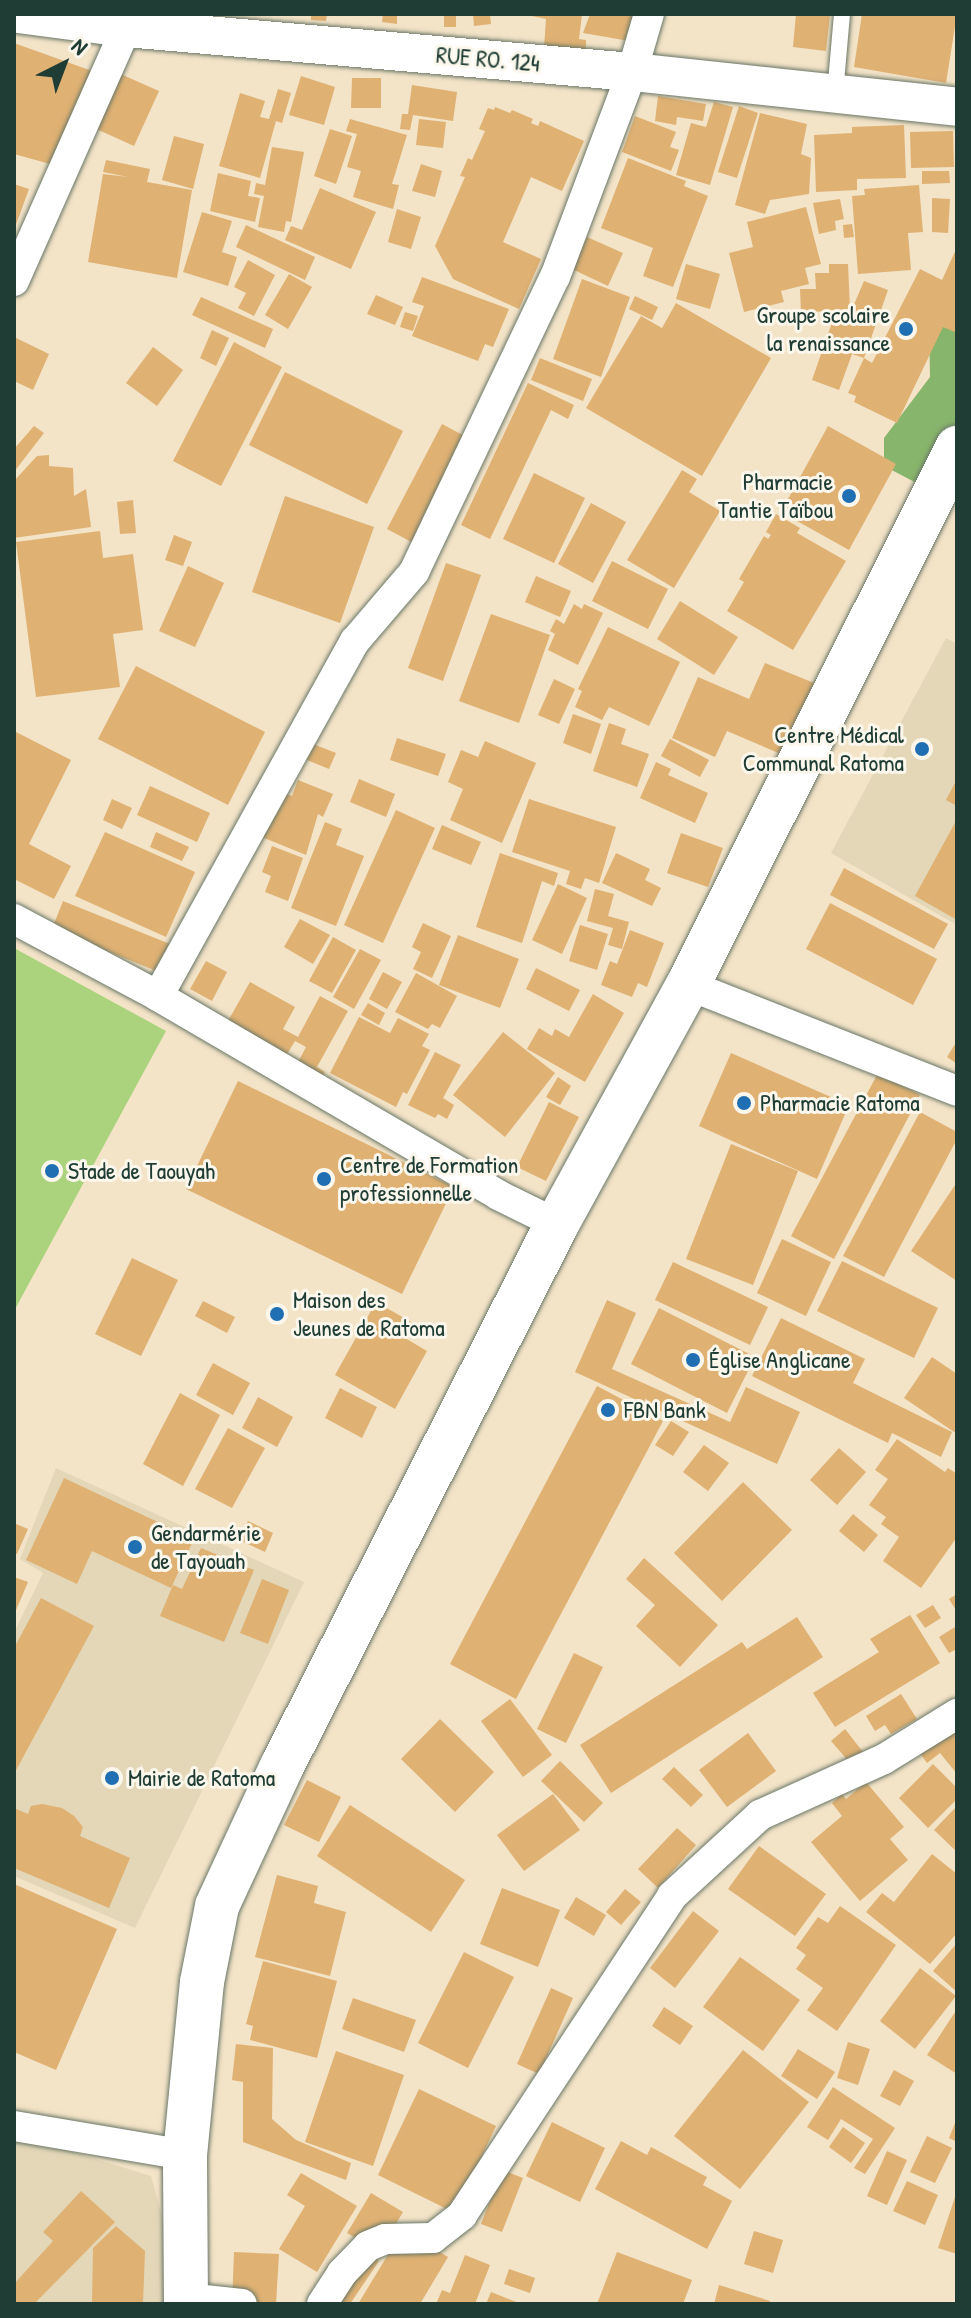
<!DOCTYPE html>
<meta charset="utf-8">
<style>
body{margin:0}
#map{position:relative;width:971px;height:2318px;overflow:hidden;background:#f3e3c7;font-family:"Patrick Hand",sans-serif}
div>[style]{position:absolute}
.built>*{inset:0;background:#e3d7b7}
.green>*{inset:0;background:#abd37d}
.forest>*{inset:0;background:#88b56c}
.building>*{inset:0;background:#dfb173}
.roads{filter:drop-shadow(0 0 2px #697767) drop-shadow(0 0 2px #697767)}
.service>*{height:16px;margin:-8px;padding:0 8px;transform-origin:8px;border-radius:8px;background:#fff}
.minor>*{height:30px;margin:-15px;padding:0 15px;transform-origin:15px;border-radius:15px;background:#fff}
.tertiary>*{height:38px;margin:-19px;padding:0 19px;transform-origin:19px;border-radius:19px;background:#fff}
.primary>*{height:44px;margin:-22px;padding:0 22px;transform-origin:22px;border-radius:22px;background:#fff}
.dots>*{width:22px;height:22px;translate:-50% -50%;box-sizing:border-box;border:4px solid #fbf7ec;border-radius:50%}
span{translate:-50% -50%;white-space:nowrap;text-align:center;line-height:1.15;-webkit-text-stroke:6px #fbf7ec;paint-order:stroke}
.street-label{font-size:24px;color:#1f3d34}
.poi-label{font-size:24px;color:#1f3d34}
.right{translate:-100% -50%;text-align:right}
.left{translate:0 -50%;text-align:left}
.frame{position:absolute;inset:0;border:16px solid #1f3d34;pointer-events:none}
.north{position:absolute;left:24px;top:24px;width:80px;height:80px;-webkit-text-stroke:6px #fbf7ec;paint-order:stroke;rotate:42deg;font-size:22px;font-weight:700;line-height:32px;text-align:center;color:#1f3d34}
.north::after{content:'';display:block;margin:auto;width:28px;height:36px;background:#1f3d34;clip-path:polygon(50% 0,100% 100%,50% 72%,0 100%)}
</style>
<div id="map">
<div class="built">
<i style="clip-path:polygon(946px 638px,957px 644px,957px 925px,831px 853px)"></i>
<i style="clip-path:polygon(56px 1468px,304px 1582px,135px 1928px,14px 1876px,14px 1633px,43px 1573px,20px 1559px)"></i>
<i style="clip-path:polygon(14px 2139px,47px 2144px,151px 2176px,175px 2263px,176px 2304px,14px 2304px)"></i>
</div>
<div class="green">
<i style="clip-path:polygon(14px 948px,166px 1031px,14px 1311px)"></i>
</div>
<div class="forest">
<i style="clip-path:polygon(957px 311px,957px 496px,926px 488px,884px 466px,884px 438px,930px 377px,929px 321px)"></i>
</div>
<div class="building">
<i style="clip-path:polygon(311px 14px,327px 14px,326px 21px,311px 20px)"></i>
<i style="clip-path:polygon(383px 14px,397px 14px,397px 24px,382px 22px)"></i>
<i style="clip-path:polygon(444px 14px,456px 14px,456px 27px,444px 27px)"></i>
<i style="clip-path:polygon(473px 14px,490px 14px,491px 24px,474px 26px)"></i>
<i style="clip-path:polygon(522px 14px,582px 14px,579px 39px,586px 40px,586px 49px,544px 47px,546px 19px)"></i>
<i style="clip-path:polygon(590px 14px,639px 14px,635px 42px,583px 33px)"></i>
<i style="clip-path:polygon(796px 14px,830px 14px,826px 51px,793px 47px)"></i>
<i style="clip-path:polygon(862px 14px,957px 14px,946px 83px,854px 67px)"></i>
<i style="clip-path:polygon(14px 43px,92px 71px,61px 167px,14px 154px)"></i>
<i style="clip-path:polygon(116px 72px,159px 91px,134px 146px,92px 127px)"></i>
<i style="clip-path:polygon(301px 76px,335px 87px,324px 125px,289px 115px)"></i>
<i style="clip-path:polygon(352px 78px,381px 78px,381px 108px,351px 108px)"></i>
<i style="clip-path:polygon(412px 85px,457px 92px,453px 121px,413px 115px,410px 130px,400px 129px,402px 114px,408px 114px)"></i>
<i style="clip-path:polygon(278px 89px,291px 93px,282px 123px,276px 121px,260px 178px,219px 166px,240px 93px,265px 101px,260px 117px,269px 119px)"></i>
<i style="clip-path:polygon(658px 96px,706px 104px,703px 121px,677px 117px,676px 125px,655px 121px)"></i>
<i style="clip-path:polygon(714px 102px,733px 107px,710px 185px,676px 175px,691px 123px,706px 127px)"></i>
<i style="clip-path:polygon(739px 106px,758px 113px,737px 178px,718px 172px)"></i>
<i style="clip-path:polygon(495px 107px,510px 113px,512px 110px,533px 119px,531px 123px,538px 126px,540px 121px,584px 141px,562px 191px,531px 177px,503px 242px,541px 259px,519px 309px,453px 279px,435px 246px,465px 177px,460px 176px,468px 158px,472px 160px,485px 131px,479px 129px,488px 108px,494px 110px)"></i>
<i style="clip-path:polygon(760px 113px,807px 124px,801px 154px,811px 158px,809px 194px,770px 200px,765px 214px,735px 205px)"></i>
<i style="clip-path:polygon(635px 116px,676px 132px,670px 147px,679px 150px,671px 171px,622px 152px)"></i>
<i style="clip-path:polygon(350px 119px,407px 135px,392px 184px,399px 185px,393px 209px,353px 197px,361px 171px,347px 167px,357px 134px,346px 131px)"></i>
<i style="clip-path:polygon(419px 119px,446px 122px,443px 148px,416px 145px)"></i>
<i style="clip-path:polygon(904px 125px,906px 178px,857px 179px,857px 190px,816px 192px,814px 135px,852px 133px,852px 127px)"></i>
<i style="clip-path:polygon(330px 129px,352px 136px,336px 184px,314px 176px)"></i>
<i style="clip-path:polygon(953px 131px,954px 167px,911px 168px,910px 132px)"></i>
<i style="clip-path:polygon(174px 136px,204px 144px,193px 189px,162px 180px)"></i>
<i style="clip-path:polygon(272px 147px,304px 152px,291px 222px,286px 221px,284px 232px,258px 227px,264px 196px,254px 194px,256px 183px,265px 185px)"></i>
<i style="clip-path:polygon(628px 158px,686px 181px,684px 186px,708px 196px,673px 287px,643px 276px,653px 248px,601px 228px)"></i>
<i style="clip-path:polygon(106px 160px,150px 169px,147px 182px,192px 190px,177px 278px,88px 262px,103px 174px,128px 177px,103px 172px)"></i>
<i style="clip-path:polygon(421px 164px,442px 171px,435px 197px,412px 191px)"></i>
<i style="clip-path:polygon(922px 171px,949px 171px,950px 183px,922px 184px)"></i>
<i style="clip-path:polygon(218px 173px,251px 181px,248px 196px,260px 198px,255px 222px,210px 211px)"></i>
<i style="clip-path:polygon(14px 184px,29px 189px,14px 230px)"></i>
<i style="clip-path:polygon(919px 185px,923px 232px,908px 233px,911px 270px,858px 274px,852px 196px,865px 195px,864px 189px)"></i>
<i style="clip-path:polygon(320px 188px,376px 212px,351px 269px,285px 240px,291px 226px,302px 230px)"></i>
<i style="clip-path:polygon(932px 198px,950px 199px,948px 233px,932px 232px)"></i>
<i style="clip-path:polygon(840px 199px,844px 219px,835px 221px,836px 230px,819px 234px,813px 203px)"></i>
<i style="clip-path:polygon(806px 207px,821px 264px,805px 268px,809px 284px,781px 291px,784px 302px,744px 312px,729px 253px,753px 247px,747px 222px)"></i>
<i style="clip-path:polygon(397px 209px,421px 217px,411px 249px,388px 242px)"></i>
<i style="clip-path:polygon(202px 212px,232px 221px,222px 252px,237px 257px,228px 286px,183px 272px)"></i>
<i style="clip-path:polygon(852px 224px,854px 237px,844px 238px,843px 225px)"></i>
<i style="clip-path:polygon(246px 225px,315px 257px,305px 280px,236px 247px)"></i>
<i style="clip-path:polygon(587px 237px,623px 253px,608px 286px,572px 269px)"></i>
<i style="clip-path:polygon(957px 247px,957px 333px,943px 327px,897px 423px,854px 402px,856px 396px,848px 393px,864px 358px,872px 363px,920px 269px,942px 280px)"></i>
<i style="clip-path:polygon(248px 260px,275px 275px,254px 316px,238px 308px,246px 293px,234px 287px)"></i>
<i style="clip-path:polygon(686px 264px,720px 274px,710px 309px,676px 299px)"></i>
<i style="clip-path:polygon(829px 264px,848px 264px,850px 309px,801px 313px,800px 289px,816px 289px,815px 273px,829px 273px)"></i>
<i style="clip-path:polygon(289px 274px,312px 287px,288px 329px,265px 315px)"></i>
<i style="clip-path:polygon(422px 277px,509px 309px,493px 347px,485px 344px,478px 361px,412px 336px,424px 306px,412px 302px)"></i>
<i style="clip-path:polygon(582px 279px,630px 297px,601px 377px,553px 359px)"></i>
<i style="clip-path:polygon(864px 281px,888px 290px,864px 358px,852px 354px,839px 390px,812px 380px,836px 311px,849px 316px)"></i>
<i style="clip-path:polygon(376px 295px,403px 307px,395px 325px,367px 314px)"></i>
<i style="clip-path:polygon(635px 296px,658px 307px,652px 320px,629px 309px)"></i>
<i style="clip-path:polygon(201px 297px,273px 329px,265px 348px,192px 315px)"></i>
<i style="clip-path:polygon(676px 303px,771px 358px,702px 476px,586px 408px,641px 316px,662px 328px)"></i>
<i style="clip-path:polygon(405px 312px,418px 316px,413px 331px,400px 327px)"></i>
<i style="clip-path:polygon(212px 330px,229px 338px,216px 366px,200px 358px)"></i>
<i style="clip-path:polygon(14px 337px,49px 354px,33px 390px,14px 381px)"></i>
<i style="clip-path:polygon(234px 342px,282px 367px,221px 486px,173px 461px)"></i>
<i style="clip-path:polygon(153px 347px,183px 370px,157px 406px,126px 383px)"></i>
<i style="clip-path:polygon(540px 358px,592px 379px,583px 401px,531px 380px)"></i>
<i style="clip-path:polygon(285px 372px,403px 431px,367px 504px,249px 445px)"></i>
<i style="clip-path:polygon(528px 383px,574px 405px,568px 419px,551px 410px,490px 539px,461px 525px)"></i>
<i style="clip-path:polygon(442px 424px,472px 440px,417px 545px,387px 529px)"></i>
<i style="clip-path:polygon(34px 426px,44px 433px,14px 472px,14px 449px)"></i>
<i style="clip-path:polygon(828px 426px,896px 464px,849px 550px,781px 512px)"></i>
<i style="clip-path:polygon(49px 455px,49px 466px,73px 468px,74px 496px,86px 489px,91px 527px,14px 538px,14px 481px,37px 456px)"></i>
<i style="clip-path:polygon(682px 470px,697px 479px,689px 492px,720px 511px,674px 588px,627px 560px)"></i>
<i style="clip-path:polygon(534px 473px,585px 498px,554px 563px,503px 539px)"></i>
<i style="clip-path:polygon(285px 496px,374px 527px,340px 623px,252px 592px)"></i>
<i style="clip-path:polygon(133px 500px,136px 533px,120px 534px,117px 502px)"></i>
<i style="clip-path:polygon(591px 503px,626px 522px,593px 583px,558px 564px)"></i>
<i style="clip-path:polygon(776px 514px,800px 528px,797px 533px,846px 561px,793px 650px,727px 611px,744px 582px,739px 579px,764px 536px,768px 539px,771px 535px,766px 532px)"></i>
<i style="clip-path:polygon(100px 531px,103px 558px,133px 554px,143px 630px,113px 634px,120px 687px,36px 697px,16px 542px)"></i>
<i style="clip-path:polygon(174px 535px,192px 542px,183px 566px,165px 560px)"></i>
<i style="clip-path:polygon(612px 561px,668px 589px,648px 629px,592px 601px)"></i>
<i style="clip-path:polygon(446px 563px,481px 575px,443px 681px,408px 668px)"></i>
<i style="clip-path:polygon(188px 566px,224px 583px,195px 647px,159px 631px)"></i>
<i style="clip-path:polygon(536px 576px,571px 591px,560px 617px,525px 602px)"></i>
<i style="clip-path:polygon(680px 601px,738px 637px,714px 675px,657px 639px)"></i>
<i style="clip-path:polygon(574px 604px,582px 609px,584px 604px,603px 613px,578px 665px,548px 650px,555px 634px,550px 631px,556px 619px,564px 624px)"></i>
<i style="clip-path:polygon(491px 614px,550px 635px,519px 723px,459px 701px)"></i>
<i style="clip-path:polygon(608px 627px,680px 662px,649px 726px,609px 707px,602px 720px,575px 707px,582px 691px,578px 689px)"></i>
<i style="clip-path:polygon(765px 663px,814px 683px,783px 755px,727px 731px,715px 757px,672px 738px,698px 677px,749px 699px)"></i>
<i style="clip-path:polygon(136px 666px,265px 732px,228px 805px,98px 739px)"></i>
<i style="clip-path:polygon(554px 679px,575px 689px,559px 724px,538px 715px)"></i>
<i style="clip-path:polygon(573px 714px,601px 724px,591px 754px,563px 743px)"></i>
<i style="clip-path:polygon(609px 723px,626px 729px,621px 744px,649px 754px,637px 787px,593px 771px)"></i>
<i style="clip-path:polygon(14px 731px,71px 760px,29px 844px,71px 866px,54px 899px,14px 879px)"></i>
<i style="clip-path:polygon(397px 738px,446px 754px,438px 776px,390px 760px)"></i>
<i style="clip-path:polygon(670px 739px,709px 760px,700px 777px,661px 756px)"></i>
<i style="clip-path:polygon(485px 741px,536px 763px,502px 843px,450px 820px,463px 789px,448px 782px,461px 750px,478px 757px)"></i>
<i style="clip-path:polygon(308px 742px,336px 753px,329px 769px,302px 758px)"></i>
<i style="clip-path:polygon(656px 762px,671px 769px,668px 775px,708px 793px,695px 823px,640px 798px)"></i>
<i style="clip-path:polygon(359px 779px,395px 794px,386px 817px,350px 802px)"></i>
<i style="clip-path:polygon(957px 779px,957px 806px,946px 800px)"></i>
<i style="clip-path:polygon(298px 780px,333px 794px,323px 817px,318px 814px,306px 855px,257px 835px,281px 792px,292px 796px)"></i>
<i style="clip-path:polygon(150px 786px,210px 813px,197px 842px,137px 815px)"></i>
<i style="clip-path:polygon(112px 799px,132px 808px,122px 829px,103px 820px)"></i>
<i style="clip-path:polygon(529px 799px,616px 827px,599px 883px,585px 878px,581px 889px,566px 884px,570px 871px,512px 852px)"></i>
<i style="clip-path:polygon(396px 810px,435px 828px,383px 943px,344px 925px)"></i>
<i style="clip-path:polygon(957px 819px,957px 920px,915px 896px)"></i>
<i style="clip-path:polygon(325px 822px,342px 829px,336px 845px,364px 856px,336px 926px,291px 908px)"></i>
<i style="clip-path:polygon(442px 825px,481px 842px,471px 865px,432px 849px)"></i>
<i style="clip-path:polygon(105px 832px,195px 872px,166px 937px,75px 896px)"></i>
<i style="clip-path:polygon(156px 832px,189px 847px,182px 861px,150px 847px)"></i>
<i style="clip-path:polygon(681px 833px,723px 848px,708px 887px,667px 873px)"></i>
<i style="clip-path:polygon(272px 846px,303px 858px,288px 901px,265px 892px,271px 876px,262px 872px)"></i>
<i style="clip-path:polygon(500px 853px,558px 873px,554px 886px,542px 881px,522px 943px,476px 927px)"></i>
<i style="clip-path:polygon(616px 853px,650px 869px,645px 880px,661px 888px,652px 906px,602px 883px)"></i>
<i style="clip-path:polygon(844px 868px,948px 924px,934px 949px,830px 895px)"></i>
<i style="clip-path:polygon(558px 884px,587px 898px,562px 954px,532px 940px)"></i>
<i style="clip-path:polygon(595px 889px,614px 894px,608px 916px,629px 922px,622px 949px,608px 945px,613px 928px,587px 921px)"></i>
<i style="clip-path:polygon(63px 901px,170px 944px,159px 972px,52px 929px)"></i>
<i style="clip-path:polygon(830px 903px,937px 959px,913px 1005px,806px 949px)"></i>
<i style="clip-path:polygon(300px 919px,330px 935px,313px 964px,284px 947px)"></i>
<i style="clip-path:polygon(423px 923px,451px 936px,432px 978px,413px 969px,421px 952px,412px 947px)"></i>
<i style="clip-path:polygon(580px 925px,608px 934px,597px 970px,569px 961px)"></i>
<i style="clip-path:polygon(630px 930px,664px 943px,647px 987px,638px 983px,632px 997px,601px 985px,610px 961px,617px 964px)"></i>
<i style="clip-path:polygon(458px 935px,519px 959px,500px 1008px,439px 985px)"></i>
<i style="clip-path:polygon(333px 937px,356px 950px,332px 993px,309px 981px)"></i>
<i style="clip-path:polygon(360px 949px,381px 960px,354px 1009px,333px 997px)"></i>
<i style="clip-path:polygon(206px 961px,227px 972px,212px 1001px,190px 989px)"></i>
<i style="clip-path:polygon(536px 968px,580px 990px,569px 1011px,526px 989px)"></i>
<i style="clip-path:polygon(383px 972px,402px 982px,387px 1009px,369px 999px)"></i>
<i style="clip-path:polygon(416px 973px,457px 996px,440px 1028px,432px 1024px,428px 1029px,395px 1012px)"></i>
<i style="clip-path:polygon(250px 982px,295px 1007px,283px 1029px,298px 1037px,320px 996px,348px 1011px,317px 1067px,325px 1072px,319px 1083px,294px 1070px,306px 1047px,295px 1041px,287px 1054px,228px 1021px)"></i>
<i style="clip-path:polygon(593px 994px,624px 1013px,585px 1082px,527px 1049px,539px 1028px,552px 1036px,555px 1029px,569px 1037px)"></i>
<i style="clip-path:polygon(368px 1003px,385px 1013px,379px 1025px,361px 1015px)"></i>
<i style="clip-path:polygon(359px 1017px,390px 1033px,398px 1018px,429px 1034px,422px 1046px,430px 1050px,407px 1094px,403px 1092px,396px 1107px,330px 1073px)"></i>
<i style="clip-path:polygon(503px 1032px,555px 1073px,505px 1137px,453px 1095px)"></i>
<i style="clip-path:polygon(957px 1041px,957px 1064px,947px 1057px)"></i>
<i style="clip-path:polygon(435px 1052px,461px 1065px,443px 1098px,454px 1105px,447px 1119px,438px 1114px,435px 1118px,408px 1105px)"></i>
<i style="clip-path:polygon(731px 1053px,849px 1105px,817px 1179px,699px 1126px)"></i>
<i style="clip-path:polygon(878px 1073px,920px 1095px,834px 1259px,791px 1236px)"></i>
<i style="clip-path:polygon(558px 1077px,571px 1086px,560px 1105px,546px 1097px)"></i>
<i style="clip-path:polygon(238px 1081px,454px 1187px,402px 1294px,186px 1189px)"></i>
<i style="clip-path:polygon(549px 1102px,579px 1117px,546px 1181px,517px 1167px)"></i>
<i style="clip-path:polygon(920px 1112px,957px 1132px,957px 1139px,884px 1277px,843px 1256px)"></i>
<i style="clip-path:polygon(731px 1144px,798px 1171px,753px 1285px,686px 1259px)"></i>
<i style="clip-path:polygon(957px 1182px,957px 1281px,911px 1251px)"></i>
<i style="clip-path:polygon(782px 1239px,831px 1262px,806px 1316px,757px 1293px)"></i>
<i style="clip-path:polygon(132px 1258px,178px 1280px,141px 1356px,95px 1334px)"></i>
<i style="clip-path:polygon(842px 1261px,938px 1308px,914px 1358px,817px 1311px)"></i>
<i style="clip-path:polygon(673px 1262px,768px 1307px,750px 1345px,655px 1300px)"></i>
<i style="clip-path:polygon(607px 1300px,636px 1313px,612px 1369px,730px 1422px,746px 1387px,800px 1412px,777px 1464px,575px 1372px)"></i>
<i style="clip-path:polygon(203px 1301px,235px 1317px,227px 1333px,195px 1316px)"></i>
<i style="clip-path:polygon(376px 1302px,413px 1323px,405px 1338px,427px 1351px,395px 1409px,335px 1375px)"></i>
<i style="clip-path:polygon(659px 1308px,755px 1357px,727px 1413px,631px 1364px)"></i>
<i style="clip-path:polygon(781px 1318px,865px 1359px,853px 1383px,952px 1432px,941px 1457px,892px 1433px,888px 1443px,752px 1376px)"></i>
<i style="clip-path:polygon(932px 1357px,957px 1374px,957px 1434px,904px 1398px)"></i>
<i style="clip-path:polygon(213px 1363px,250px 1383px,233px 1415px,196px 1395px)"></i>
<i style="clip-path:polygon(597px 1386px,663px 1421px,516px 1699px,450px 1664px)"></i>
<i style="clip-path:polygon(340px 1388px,377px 1407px,362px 1438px,325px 1418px)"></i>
<i style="clip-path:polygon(180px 1393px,220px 1415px,183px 1486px,143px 1464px)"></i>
<i style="clip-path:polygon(258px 1397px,293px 1417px,277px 1447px,242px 1428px)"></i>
<i style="clip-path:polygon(671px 1421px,689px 1432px,673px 1456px,655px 1445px)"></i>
<i style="clip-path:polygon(228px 1428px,265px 1448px,232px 1508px,195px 1489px)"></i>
<i style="clip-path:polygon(897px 1439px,945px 1472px,948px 1468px,957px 1474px,957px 1537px,921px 1588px,883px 1561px,899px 1537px,881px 1524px,886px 1517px,869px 1505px,888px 1479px,875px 1470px)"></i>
<i style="clip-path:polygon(704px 1445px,729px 1463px,708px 1491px,683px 1472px)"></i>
<i style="clip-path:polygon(839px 1448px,866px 1472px,837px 1505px,810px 1480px)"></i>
<i style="clip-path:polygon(64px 1478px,194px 1539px,171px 1588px,92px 1551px,77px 1584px,26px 1560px)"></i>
<i style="clip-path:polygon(743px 1482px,792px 1530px,722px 1601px,674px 1553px)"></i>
<i style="clip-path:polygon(853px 1514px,878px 1535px,864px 1552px,839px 1531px)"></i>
<i style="clip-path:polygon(248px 1521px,273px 1533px,265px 1552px,239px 1540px)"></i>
<i style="clip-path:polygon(14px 1523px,28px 1529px,17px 1554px,14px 1553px)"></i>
<i style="clip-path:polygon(201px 1548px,254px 1570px,224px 1642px,160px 1616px,173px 1585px,182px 1589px)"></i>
<i style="clip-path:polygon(644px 1558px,718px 1625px,680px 1667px,636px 1626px,655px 1605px,626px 1579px)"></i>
<i style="clip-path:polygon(14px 1577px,28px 1582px,14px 1615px)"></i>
<i style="clip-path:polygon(262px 1579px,289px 1590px,268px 1644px,240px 1633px)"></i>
<i style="clip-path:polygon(957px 1594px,957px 1612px,949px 1599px)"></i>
<i style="clip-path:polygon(41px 1598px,94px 1626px,14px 1774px,14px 1648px)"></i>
<i style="clip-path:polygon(933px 1605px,941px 1618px,925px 1628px,916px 1615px)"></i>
<i style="clip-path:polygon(910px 1615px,940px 1663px,835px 1727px,813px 1693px,879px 1652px,870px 1639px)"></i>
<i style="clip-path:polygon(797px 1617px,823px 1657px,611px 1793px,580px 1745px,742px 1642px,747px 1649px)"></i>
<i style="clip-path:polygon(955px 1627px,957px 1649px,949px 1653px,939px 1637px)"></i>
<i style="clip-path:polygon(574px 1653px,603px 1667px,566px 1743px,537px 1729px)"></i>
<i style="clip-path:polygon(901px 1694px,917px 1719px,891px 1734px,885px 1725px,875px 1731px,866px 1716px)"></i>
<i style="clip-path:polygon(510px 1699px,552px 1755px,523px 1777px,481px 1721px)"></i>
<i style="clip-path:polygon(440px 1719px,494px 1772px,455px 1812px,401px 1759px)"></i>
<i style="clip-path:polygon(957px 1722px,957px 1774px,940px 1753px,927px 1763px,919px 1752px)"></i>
<i style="clip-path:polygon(845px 1729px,863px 1752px,850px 1763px,831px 1741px)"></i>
<i style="clip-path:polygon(748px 1733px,776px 1771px,727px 1807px,699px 1770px)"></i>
<i style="clip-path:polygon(560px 1761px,603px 1803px,584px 1822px,541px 1781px)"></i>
<i style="clip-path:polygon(933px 1764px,957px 1788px,957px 1799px,928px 1828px,899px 1798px)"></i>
<i style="clip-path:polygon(674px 1767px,703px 1795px,691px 1807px,662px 1779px)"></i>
<i style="clip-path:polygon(307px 1780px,341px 1797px,319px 1842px,284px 1825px)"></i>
<i style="clip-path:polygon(866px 1782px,904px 1827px,890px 1839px,908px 1860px,860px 1901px,811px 1842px,842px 1816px,832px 1803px,842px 1794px,846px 1799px)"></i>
<i style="clip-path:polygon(553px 1794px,580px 1830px,524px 1871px,497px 1835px)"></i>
<i style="clip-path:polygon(42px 1804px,62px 1808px,74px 1816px,83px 1827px,80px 1836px,130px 1858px,109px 1908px,14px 1868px,14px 1808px,28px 1814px,31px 1806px)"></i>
<i style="clip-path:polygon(350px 1805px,465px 1880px,431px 1932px,317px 1856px)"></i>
<i style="clip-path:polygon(957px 1806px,957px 1852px,934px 1830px)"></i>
<i style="clip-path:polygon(677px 1828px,696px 1845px,658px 1888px,638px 1869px)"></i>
<i style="clip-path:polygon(759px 1846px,826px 1894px,795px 1936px,728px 1889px)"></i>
<i style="clip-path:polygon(932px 1854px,957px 1874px,957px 1933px,930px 1964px,866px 1912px,882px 1893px,894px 1902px)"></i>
<i style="clip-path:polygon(277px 1875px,318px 1886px,314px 1903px,346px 1912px,330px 1976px,255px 1957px)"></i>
<i style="clip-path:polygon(14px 1884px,117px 1929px,56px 2070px,14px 2052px)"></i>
<i style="clip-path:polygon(502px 1888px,560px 1910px,538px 1967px,480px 1944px)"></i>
<i style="clip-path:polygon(625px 1889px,641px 1902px,621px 1925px,606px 1912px)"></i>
<i style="clip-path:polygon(576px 1897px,606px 1915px,594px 1936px,564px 1918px)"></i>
<i style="clip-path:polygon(840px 1906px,896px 1945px,837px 2031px,807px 2010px,823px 1988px,796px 1969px,806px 1955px,796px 1948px,818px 1917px,828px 1923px)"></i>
<i style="clip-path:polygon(693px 1911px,719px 1931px,675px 1988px,650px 1968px)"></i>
<i style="clip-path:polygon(957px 1943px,957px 1992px,933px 1971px)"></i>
<i style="clip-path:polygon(464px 1952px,514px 1977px,468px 2068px,418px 2043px)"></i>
<i style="clip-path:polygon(740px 1957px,800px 2000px,763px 2051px,703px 2007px)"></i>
<i style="clip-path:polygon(263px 1961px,337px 1981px,317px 2058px,250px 2040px,253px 2026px,246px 2024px)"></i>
<i style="clip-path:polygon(920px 1968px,956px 1996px,915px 2049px,880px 2021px)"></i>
<i style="clip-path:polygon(551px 1988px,573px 1998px,539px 2074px,517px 2064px)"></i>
<i style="clip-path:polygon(353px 1998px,416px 2020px,404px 2052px,342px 2029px)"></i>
<i style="clip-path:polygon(664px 2007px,693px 2026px,680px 2045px,652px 2026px)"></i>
<i style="clip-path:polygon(957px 2009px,957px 2074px,927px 2055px)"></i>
<i style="clip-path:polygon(848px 2042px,870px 2049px,858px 2085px,837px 2078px)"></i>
<i style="clip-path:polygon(236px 2044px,273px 2048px,272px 2119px,296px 2140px,351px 2163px,346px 2180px,243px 2142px,243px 2082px,232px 2080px)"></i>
<i style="clip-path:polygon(798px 2049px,835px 2072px,817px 2099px,781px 2076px)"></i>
<i style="clip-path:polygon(743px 2050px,809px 2102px,740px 2189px,674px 2136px)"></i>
<i style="clip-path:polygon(336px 2051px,404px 2075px,373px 2166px,305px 2142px)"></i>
<i style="clip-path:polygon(894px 2070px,914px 2081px,900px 2106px,880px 2096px)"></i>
<i style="clip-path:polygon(833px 2087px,895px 2128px,865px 2174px,854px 2168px,873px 2139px,841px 2119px,828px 2140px,807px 2127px)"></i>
<i style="clip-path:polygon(419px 2089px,496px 2126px,455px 2213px,378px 2175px)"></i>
<i style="clip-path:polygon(957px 2118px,957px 2142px,949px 2138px)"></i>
<i style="clip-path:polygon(552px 2122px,605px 2148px,580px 2202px,526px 2176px)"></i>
<i style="clip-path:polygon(843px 2127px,865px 2143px,851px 2163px,829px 2147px)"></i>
<i style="clip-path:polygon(927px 2136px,952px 2148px,935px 2183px,910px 2172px)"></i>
<i style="clip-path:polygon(621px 2141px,647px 2155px,651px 2147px,707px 2177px,703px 2185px,732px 2201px,707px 2249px,595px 2189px)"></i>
<i style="clip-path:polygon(887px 2151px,907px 2160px,887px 2205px,867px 2196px)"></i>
<i style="clip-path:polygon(502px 2170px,523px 2178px,502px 2232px,481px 2224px)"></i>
<i style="clip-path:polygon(301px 2173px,357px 2206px,317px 2272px,279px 2249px,305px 2206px,287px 2195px)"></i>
<i style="clip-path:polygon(907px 2181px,938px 2195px,925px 2225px,893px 2211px)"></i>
<i style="clip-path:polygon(81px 2191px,115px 2222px,34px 2304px,14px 2304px,14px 2284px,53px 2241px,43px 2232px)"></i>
<i style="clip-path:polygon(371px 2193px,403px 2212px,379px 2252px,347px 2233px)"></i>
<i style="clip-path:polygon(956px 2194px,957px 2194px,957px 2254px,938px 2248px)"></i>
<i style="clip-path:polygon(116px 2226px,145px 2251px,143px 2304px,92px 2304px,93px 2248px)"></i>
<i style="clip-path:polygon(403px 2230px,448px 2257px,420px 2304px,358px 2304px)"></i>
<i style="clip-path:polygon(754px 2231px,783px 2240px,773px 2273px,744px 2264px)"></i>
<i style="clip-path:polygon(352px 2243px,379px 2261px,350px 2304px,311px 2304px)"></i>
<i style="clip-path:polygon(234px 2252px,279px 2254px,276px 2304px,232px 2304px)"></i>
<i style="clip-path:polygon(617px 2252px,692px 2280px,683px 2304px,597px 2304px)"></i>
<i style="clip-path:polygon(465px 2255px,490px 2265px,475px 2304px,436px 2304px,442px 2290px,450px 2293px)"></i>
<i style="clip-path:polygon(509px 2269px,535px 2278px,530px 2293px,504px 2284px)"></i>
<i style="clip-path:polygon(719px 2285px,770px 2301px,769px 2304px,714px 2304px)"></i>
<i style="clip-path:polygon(491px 2292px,521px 2304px,486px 2304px)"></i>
</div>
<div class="roads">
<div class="service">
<i style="left:835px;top:94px;width:80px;rotate:-85deg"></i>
</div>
<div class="minor">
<i style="left:14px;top:281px;width:277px;rotate:-66.1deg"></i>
<i style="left:14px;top:919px;width:163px;rotate:28.1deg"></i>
<i style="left:158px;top:996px;width:394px;rotate:30.3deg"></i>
<i style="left:498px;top:1195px;width:66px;rotate:26.2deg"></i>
<i style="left:688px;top:985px;width:289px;rotate:21.5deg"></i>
<i style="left:158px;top:996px;width:406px;rotate:-61deg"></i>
<i style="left:355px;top:641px;width:91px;rotate:-49.5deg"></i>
<i style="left:414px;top:572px;width:327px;rotate:-64.5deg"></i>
<i style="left:555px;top:277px;width:219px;rotate:-69.4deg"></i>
<i style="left:632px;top:72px;width:60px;rotate:-73.7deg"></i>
<i style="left:14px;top:2126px;width:173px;rotate:9.6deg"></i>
<i style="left:186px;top:2298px;width:56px;rotate:6.1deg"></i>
<i style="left:322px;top:2304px;width:37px;rotate:-57deg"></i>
<i style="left:342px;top:2273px;width:37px;rotate:-46deg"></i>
<i style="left:368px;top:2246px;width:18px;rotate:-22deg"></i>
<i style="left:385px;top:2239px;width:48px;rotate:-1.2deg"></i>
<i style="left:433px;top:2238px;width:37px;rotate:-38deg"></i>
<i style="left:462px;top:2215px;width:382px;rotate:-56.6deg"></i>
<i style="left:672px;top:1896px;width:120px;rotate:-42.6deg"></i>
<i style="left:760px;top:1815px;width:136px;rotate:-24.3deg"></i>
<i style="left:884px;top:1759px;width:86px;rotate:-31.7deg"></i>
</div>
<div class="tertiary">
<i style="left:18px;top:14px;width:109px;rotate:7.4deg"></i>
<i style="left:126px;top:28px;width:508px;rotate:4.97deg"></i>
<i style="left:632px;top:72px;width:327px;rotate:6.1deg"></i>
</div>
<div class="primary">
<i style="left:186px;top:2304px;width:149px;rotate:-90.4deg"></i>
<i style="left:185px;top:2155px;width:174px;rotate:-84.4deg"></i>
<i style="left:202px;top:1982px;width:77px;rotate:-78.8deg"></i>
<i style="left:217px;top:1906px;width:154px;rotate:-65.1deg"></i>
<i style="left:282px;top:1766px;width:608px;rotate:-63.1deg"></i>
<i style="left:557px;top:1224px;width:273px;rotate:-61.3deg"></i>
<i style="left:688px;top:985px;width:601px;rotate:-63.39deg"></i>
</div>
</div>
<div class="dots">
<i style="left:906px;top:329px;background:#1f6fb2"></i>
<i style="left:849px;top:496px;background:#1f6fb2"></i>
<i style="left:922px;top:749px;background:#1f6fb2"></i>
<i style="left:744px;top:1103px;background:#1f6fb2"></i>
<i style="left:52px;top:1171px;background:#1f6fb2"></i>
<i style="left:324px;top:1179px;background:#1f6fb2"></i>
<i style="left:277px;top:1314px;background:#1f6fb2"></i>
<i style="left:693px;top:1360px;background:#1f6fb2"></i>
<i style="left:608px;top:1410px;background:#1f6fb2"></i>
<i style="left:135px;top:1547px;background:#1f6fb2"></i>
<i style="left:112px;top:1778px;background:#1f6fb2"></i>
</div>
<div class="street-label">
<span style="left:488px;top:59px;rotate:5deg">RUE RO. 124</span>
</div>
<div class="poi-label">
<span class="right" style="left:890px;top:329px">Groupe scolaire<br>la renaissance</span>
<span class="right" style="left:833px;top:496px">Pharmacie<br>Tantie Taïbou</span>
<span class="right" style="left:904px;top:749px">Centre Médical<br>Communal Ratoma</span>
<span class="left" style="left:760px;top:1103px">Pharmacie Ratoma</span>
<span class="left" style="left:340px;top:1179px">Centre de Formation<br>professionnelle</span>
<span class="left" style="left:68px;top:1171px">Stade de Taouyah</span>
<span class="left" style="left:293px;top:1314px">Maison des<br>Jeunes de Ratoma</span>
<span class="left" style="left:709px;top:1360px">Église Anglicane</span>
<span class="left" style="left:624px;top:1410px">FBN Bank</span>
<span class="left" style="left:151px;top:1547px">Gendarmérie<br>de Tayouah</span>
<span class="left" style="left:128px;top:1778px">Mairie de Ratoma</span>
</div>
<div class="frame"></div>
<div class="north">N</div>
</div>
